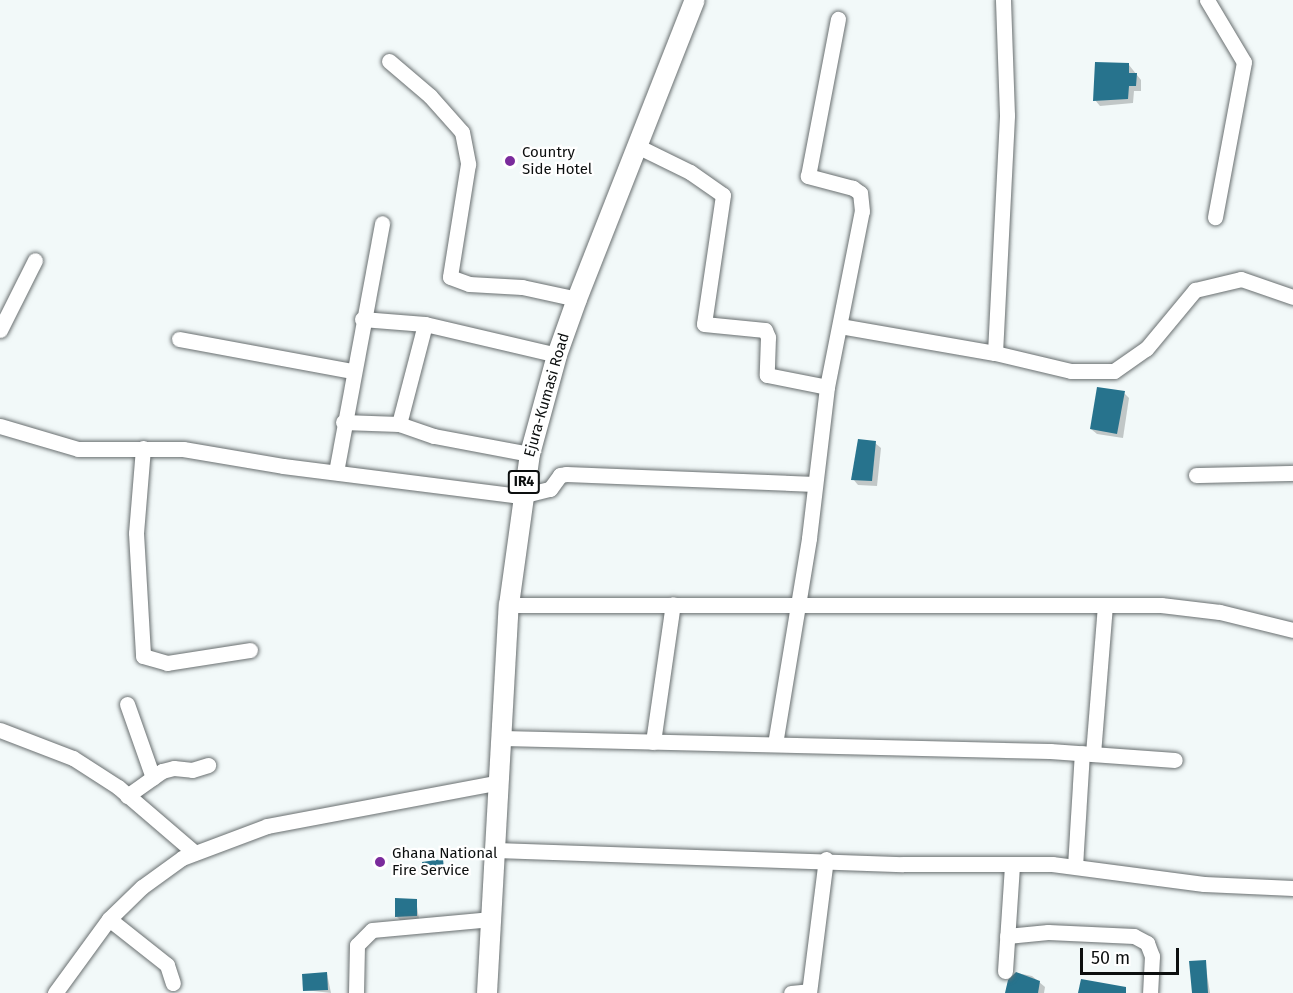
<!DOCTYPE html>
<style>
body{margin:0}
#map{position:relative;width:1293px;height:993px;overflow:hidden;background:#f2f9f9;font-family:"Fira Sans",sans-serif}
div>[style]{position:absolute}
.shadow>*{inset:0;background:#0003}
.building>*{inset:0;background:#27738d}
.roads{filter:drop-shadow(0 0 2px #696f70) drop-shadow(0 0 2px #696f70)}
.minor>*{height:15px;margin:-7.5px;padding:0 7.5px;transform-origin:7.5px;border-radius:7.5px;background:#fff}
.major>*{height:20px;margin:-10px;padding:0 10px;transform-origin:10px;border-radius:10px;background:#fff}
.dots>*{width:16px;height:16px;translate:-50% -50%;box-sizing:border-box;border:3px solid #fff;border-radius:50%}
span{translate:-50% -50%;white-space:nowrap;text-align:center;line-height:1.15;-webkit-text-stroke:4.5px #fff;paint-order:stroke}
.shield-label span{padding:2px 4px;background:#fff;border:2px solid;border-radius:4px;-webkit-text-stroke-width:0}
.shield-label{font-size:14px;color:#0c0f0f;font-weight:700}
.poi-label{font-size:15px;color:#0c0f0f}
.left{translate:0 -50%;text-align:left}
.street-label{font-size:15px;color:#0c0f0f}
.scale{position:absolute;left:1080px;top:948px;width:99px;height:27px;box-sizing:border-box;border:3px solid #0c0f0f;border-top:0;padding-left:8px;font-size:18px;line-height:21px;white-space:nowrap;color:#0c0f0f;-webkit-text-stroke:4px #fff;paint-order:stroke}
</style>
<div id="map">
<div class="shadow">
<i style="clip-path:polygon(1129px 65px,1141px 80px,1141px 91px,1134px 91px,1133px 103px,1100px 106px,1095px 100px)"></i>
<i style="clip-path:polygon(1124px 393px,1129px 398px,1123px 438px,1097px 434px,1091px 429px)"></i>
<i style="clip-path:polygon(875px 443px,881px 448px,877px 486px,858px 485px,853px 479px)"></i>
<i style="clip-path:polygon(442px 861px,446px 872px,429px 875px,425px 871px)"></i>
<i style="clip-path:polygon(416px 900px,419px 919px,400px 920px,397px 917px)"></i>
<i style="clip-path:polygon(1205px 961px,1210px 993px,1193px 993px)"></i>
<i style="clip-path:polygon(1017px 973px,1032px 976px,1045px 987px,1044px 993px,1007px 993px)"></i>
<i style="clip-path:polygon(327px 974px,331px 993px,305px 990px)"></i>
</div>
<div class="building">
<i style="clip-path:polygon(1095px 62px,1129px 63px,1129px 73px,1137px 73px,1136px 86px,1129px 86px,1128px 99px,1093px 101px)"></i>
<i style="clip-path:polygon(1097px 387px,1125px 391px,1117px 434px,1090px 429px)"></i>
<i style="clip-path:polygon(858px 439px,876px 441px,872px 481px,851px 480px)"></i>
<i style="clip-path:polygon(443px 859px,444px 869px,424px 872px,422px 862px)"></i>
<i style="clip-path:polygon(395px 898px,417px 899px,417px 916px,395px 917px)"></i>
<i style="clip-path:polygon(1206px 960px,1208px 993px,1192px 993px,1189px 961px)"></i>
<i style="clip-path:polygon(327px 972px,328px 990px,303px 991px,302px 974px)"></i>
<i style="clip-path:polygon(1016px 972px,1040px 981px,1038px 993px,1005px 993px,1008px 980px)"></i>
<i style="clip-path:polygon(1081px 979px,1126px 987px,1126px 993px,1078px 993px)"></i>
</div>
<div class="roads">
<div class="minor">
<i style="left:1207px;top:0;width:72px;rotate:59.2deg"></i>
<i style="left:1244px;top:62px;width:158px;rotate:100.6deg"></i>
<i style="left:389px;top:61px;width:54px;rotate:40.5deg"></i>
<i style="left:430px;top:96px;width:48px;rotate:48.4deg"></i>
<i style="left:462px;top:132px;width:33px;rotate:79deg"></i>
<i style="left:468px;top:164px;width:114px;rotate:99.1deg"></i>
<i style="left:450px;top:277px;width:20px;rotate:20deg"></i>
<i style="left:469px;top:284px;width:53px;rotate:3.2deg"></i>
<i style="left:522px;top:287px;width:56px;rotate:12.3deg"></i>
<i style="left:637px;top:146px;width:59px;rotate:26.1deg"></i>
<i style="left:690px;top:172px;width:40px;rotate:34.9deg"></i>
<i style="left:723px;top:195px;width:130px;rotate:98.4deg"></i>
<i style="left:704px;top:324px;width:61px;rotate:5.6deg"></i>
<i style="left:765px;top:330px;width:8px;rotate:67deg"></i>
<i style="left:768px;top:337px;width:38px;rotate:92deg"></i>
<i style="left:767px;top:375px;width:61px;rotate:11.3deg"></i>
<i style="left:362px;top:319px;width:63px;rotate:4.5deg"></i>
<i style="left:425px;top:324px;width:136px;rotate:13.2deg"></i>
<i style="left:840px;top:326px;width:157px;rotate:9.9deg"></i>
<i style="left:995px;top:353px;width:78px;rotate:13.3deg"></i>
<i style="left:1071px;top:371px;width:43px"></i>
<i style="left:1114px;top:371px;width:39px;rotate:-35deg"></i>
<i style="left:1146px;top:349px;width:77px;rotate:-50.3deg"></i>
<i style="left:1195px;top:290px;width:47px;rotate:-13.4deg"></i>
<i style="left:1241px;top:279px;width:55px;rotate:19.1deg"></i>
<i style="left:0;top:330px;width:78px;rotate:-63.4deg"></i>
<i style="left:179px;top:339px;width:176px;rotate:10.5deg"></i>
<i style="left:995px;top:353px;width:238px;rotate:-87.1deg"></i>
<i style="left:1007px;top:115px;width:115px;rotate:-92deg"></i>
<i style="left:343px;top:422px;width:56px;rotate:2deg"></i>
<i style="left:399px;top:424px;width:37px;rotate:19deg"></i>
<i style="left:434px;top:436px;width:98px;rotate:10.6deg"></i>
<i style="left:399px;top:424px;width:103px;rotate:-75.4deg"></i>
<i style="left:0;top:426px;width:81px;rotate:16.4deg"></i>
<i style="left:78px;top:449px;width:105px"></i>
<i style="left:183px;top:449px;width:101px;rotate:9.6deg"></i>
<i style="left:283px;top:466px;width:240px;rotate:7.2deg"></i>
<i style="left:521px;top:496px;width:30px;rotate:-14deg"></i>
<i style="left:550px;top:489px;width:17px;rotate:-54deg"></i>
<i style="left:560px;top:475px;width:6px;rotate:-9deg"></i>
<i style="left:566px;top:474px;width:249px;rotate:2.3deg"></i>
<i style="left:143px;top:448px;width:85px;rotate:94.7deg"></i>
<i style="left:136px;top:533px;width:123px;rotate:86.7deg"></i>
<i style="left:143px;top:656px;width:25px;rotate:16deg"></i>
<i style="left:167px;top:663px;width:84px;rotate:-8.9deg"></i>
<i style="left:336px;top:472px;width:253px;rotate:-79.5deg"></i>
<i style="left:1196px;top:475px;width:97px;rotate:-1.2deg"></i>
<i style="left:509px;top:605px;width:652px"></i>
<i style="left:1161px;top:605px;width:59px;rotate:6.8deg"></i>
<i style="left:1220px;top:612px;width:75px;rotate:13.9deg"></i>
<i style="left:127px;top:704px;width:78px;rotate:70.6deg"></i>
<i style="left:0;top:730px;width:78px;rotate:21deg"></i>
<i style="left:73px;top:758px;width:54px;rotate:32.8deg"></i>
<i style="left:118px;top:787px;width:101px;rotate:40.6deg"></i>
<i style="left:502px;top:738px;width:548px;rotate:1.36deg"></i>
<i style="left:1050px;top:751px;width:125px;rotate:4.1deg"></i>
<i style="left:653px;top:742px;width:139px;rotate:-81.8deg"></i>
<i style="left:775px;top:744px;width:209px;rotate:-80.6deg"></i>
<i style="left:809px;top:538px;width:152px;rotate:-83.2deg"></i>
<i style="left:827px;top:387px;width:179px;rotate:-78.8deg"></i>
<i style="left:862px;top:211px;width:18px;rotate:-96deg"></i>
<i style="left:860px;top:193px;width:9px;rotate:-144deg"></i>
<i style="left:853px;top:188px;width:47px;rotate:-165.1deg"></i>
<i style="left:808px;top:176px;width:160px;rotate:-79.2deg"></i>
<i style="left:1093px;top:754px;width:148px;rotate:-85.4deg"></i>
<i style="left:127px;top:796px;width:43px;rotate:-35.5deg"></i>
<i style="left:162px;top:771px;width:12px;rotate:-14deg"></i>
<i style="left:174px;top:768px;width:18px;rotate:6deg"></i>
<i style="left:192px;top:770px;width:17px;rotate:-17deg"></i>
<i style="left:496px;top:850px;width:407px;rotate:2deg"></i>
<i style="left:903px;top:864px;width:149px"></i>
<i style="left:1052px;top:864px;width:153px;rotate:7.5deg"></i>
<i style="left:1204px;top:884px;width:89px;rotate:2.6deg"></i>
<i style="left:1075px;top:866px;width:113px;rotate:-86.5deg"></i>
<i style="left:109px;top:919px;width:74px;rotate:38.4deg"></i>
<i style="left:167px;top:965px;width:19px;rotate:72deg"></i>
<i style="left:1007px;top:936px;width:41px;rotate:-5.6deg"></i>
<i style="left:1048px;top:932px;width:86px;rotate:2.7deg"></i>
<i style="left:1134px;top:936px;width:15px;rotate:28deg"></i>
<i style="left:1147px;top:943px;width:14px;rotate:69deg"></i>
<i style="left:1152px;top:956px;width:37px;rotate:93deg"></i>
<i style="left:1005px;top:971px;width:106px;rotate:-86.2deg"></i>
<i style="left:55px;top:993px;width:92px;rotate:-53.9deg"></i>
<i style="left:109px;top:919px;width:46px;rotate:-44.1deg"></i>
<i style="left:142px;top:887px;width:49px;rotate:-35.9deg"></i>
<i style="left:182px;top:858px;width:91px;rotate:-20.6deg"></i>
<i style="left:267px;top:826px;width:236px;rotate:-10.7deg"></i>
<i style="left:356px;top:993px;width:48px;rotate:-88.8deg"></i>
<i style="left:357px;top:945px;width:21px;rotate:-45deg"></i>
<i style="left:372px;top:930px;width:120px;rotate:-5.3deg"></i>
<i style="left:791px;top:993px;width:18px;rotate:-6deg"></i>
<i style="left:809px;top:993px;width:135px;rotate:-82.8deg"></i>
</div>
<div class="major">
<i style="left:487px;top:993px;width:389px;rotate:-86.8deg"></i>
<i style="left:509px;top:605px;width:152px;rotate:-82.1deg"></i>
<i style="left:530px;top:454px;width:103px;rotate:-74.7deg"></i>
<i style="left:557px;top:355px;width:59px;rotate:-70.3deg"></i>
<i style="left:577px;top:299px;width:321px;rotate:-68.5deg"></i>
</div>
</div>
<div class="dots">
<i style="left:510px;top:161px;background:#7a2b9c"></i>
<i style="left:380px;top:862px;background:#7a2b9c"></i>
</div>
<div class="shield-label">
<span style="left:524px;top:482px">IR4</span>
</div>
<div class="poi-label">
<span class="left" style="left:522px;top:161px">Country<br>Side Hotel</span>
<span class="left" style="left:392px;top:862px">Ghana National<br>Fire Service</span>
</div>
<div class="street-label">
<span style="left:547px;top:395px;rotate:-74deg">Ejura-Kumasi Road</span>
</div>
<div class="scale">50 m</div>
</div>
